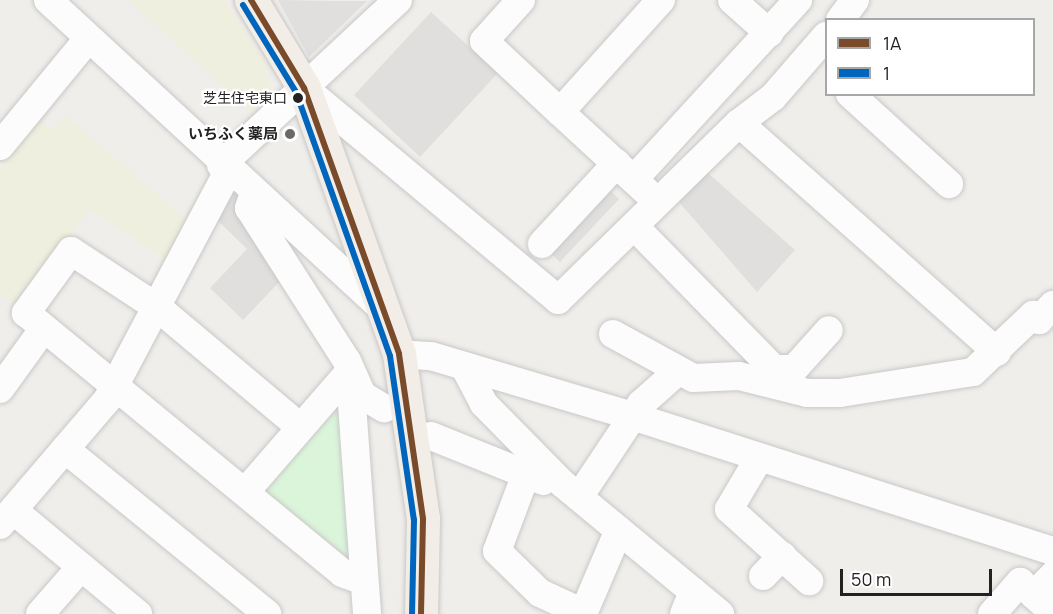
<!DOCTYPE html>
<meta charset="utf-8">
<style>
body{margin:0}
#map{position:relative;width:1053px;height:614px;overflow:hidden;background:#f0eeeb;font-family:Manrope,"Noto Sans JP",sans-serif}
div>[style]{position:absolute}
.farmland>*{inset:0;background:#efefdf}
.park>*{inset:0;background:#daf5da}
.parking>*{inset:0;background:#e0dfde}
.roads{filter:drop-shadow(0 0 2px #c9c8c7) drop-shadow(0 0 2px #c9c8c7)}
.minor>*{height:28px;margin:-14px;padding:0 14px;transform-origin:14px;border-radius:14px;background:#fdfcfc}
.major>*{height:33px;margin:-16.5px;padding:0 16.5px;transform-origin:16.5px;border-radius:16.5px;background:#f3ede7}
.bus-1>*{height:6px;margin:-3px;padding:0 3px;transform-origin:3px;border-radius:3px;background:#7a4b2a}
.bus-2>*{height:6px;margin:-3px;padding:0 3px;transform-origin:3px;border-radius:3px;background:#0065bd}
.dots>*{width:16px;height:16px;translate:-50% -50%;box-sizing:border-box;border:3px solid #fff;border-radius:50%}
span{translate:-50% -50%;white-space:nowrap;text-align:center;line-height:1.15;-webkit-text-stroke:4.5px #fff;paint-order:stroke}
.bus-label{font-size:14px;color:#222}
.right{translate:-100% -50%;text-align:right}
.poi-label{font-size:15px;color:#222;font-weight:700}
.legend{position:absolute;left:825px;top:18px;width:210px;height:78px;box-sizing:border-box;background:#fff;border:2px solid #a7a7a7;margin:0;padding:8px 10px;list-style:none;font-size:18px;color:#222}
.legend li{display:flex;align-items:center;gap:12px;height:30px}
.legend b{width:30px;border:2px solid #a7a7a7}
.scale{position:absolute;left:840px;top:569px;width:152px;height:27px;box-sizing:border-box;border:3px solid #222;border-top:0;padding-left:8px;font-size:18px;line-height:21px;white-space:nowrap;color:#222;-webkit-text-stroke:4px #fff;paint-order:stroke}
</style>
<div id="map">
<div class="farmland">
<i style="clip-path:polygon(128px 0,225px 0,265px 63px,271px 90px,251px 112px)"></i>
<i style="clip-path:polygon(65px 115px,189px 222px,169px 262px,89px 209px,20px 309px,0 294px,0 170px,36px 118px,52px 131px)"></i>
</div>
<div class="park">
<i style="clip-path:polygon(325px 410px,341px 413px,351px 561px,343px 565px,261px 489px)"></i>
</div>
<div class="parking">
<i style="clip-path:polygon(278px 0,337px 1px,367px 1px,309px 57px)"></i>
<i style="clip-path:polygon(431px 12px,498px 73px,420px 157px,354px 95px)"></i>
<i style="clip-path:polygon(708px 173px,795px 250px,757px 292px,679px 202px)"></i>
<i style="clip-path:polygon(230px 182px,285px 276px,243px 320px,210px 288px,247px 249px,211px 214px)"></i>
<i style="clip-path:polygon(607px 187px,619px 199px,560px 262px,548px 251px)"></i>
</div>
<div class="roads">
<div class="minor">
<i style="left:48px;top:0;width:460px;rotate:42.7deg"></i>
<i style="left:521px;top:0;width:55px;rotate:132.1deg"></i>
<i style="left:484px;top:41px;width:104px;rotate:43.1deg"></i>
<i style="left:560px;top:112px;width:151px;rotate:-48deg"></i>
<i style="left:732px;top:0;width:50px;rotate:41.7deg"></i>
<i style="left:840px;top:20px;width:25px;rotate:-53deg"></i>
<i style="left:304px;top:88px;width:331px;rotate:39.8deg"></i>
<i style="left:558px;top:300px;width:253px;rotate:-44.4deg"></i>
<i style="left:739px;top:123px;width:43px;rotate:-37.4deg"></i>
<i style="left:773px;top:97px;width:81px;rotate:-49deg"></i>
<i style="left:850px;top:94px;width:134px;rotate:42.3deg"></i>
<i style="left:560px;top:112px;width:118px;rotate:42.6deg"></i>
<i style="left:739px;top:123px;width:345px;rotate:41.6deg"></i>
<i style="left:0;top:146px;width:139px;rotate:-50.6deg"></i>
<i style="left:221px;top:165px;width:242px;rotate:-43deg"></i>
<i style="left:634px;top:179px;width:243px;rotate:-47.5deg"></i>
<i style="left:253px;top:196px;width:13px;rotate:108deg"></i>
<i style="left:249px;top:208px;width:182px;rotate:57.4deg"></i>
<i style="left:347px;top:361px;width:37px;rotate:66deg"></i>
<i style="left:362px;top:395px;width:13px;rotate:138deg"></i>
<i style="left:352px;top:404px;width:211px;rotate:85.9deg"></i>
<i style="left:635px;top:227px;width:199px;rotate:45.6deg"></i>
<i style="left:774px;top:369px;width:20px"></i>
<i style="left:794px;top:369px;width:52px;rotate:-48.1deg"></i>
<i style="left:542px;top:244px;width:110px;rotate:-47.2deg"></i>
<i style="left:613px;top:334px;width:91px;rotate:28.8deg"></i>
<i style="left:693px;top:378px;width:46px;rotate:-2.5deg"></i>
<i style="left:739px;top:376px;width:70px;rotate:14deg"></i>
<i style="left:807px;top:393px;width:33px"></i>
<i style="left:840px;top:393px;width:135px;rotate:-9deg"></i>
<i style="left:973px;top:372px;width:83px;rotate:-43.5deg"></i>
<i style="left:1033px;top:315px;width:8px;rotate:40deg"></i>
<i style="left:1039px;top:320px;width:21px;rotate:-47deg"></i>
<i style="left:399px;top:354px;width:32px;rotate:4deg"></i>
<i style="left:431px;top:356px;width:210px;rotate:16.6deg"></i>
<i style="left:632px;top:416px;width:442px;rotate:17.8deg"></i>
<i style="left:464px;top:366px;width:43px;rotate:62.2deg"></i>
<i style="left:484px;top:404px;width:112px;rotate:45.4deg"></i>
<i style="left:563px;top:484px;width:204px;rotate:39.6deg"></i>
<i style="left:0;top:389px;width:75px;rotate:-54.2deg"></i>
<i style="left:362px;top:395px;width:26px;rotate:31deg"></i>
<i style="left:300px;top:427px;width:185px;rotate:-140deg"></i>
<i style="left:158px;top:308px;width:104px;rotate:-146.8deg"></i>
<i style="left:71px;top:251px;width:77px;rotate:126deg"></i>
<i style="left:26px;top:313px;width:409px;rotate:39.4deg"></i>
<i style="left:342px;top:573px;width:23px;rotate:20deg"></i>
<i style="left:431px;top:436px;width:121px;rotate:21.9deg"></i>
<i style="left:65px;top:449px;width:261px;rotate:39.2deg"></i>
<i style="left:758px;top:460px;width:57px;rotate:120.6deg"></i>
<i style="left:729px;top:509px;width:108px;rotate:42deg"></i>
<i style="left:526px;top:474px;width:82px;rotate:110.6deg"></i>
<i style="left:497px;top:551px;width:60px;rotate:44.3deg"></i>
<i style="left:540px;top:593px;width:47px;rotate:24.9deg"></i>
<i style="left:246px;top:491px;width:157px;rotate:-49.1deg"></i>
<i style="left:579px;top:497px;width:112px;rotate:-56.3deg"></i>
<i style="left:641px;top:404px;width:48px;rotate:-41.6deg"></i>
<i style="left:13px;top:510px;width:163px;rotate:39.8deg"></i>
<i style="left:0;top:525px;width:165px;rotate:-49.4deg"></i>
<i style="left:107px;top:400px;width:259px;rotate:-62.1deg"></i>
<i style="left:763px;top:576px;width:28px;rotate:-46deg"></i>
<i style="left:1034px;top:595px;width:25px;rotate:42deg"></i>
<i style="left:40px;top:614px;width:62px;rotate:-48.9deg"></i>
<i style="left:583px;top:614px;width:91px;rotate:-66.8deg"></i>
<i style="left:684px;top:614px;width:24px;rotate:-68deg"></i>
<i style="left:992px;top:614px;width:43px;rotate:-48.8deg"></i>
<i style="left:1020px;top:582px;width:19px;rotate:43deg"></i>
<i style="left:1034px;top:595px;width:28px;rotate:-46deg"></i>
</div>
<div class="major">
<i style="left:251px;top:0;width:103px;rotate:58.9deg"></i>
<i style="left:304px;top:88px;width:282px;rotate:70.3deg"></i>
<i style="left:399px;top:354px;width:167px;rotate:81.7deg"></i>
<i style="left:423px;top:519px;width:95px;rotate:91.2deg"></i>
</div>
</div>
<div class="bus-1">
<i style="left:251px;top:0;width:103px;rotate:58.9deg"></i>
<i style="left:304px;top:88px;width:282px;rotate:70.3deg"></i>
<i style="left:399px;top:354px;width:167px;rotate:81.7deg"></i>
<i style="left:423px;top:519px;width:95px;rotate:91.2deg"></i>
</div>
<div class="bus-2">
<i style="left:243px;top:5px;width:102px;rotate:58.7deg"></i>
<i style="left:296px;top:92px;width:280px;rotate:70.4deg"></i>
<i style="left:390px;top:356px;width:166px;rotate:81.7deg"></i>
<i style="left:414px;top:520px;width:94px;rotate:91.2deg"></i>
</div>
<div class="dots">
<i style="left:298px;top:98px;background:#222"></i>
<i style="left:290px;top:134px;background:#6a6968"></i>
</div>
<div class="bus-label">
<span class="right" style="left:287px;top:98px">芝生住宅東口</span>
</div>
<div class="poi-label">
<span class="right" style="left:278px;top:134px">いちふく薬局</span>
</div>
<ul class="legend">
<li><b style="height:8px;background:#7a4b2a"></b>1A</li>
<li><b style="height:8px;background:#0065bd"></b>1</li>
</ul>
<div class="scale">50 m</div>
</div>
